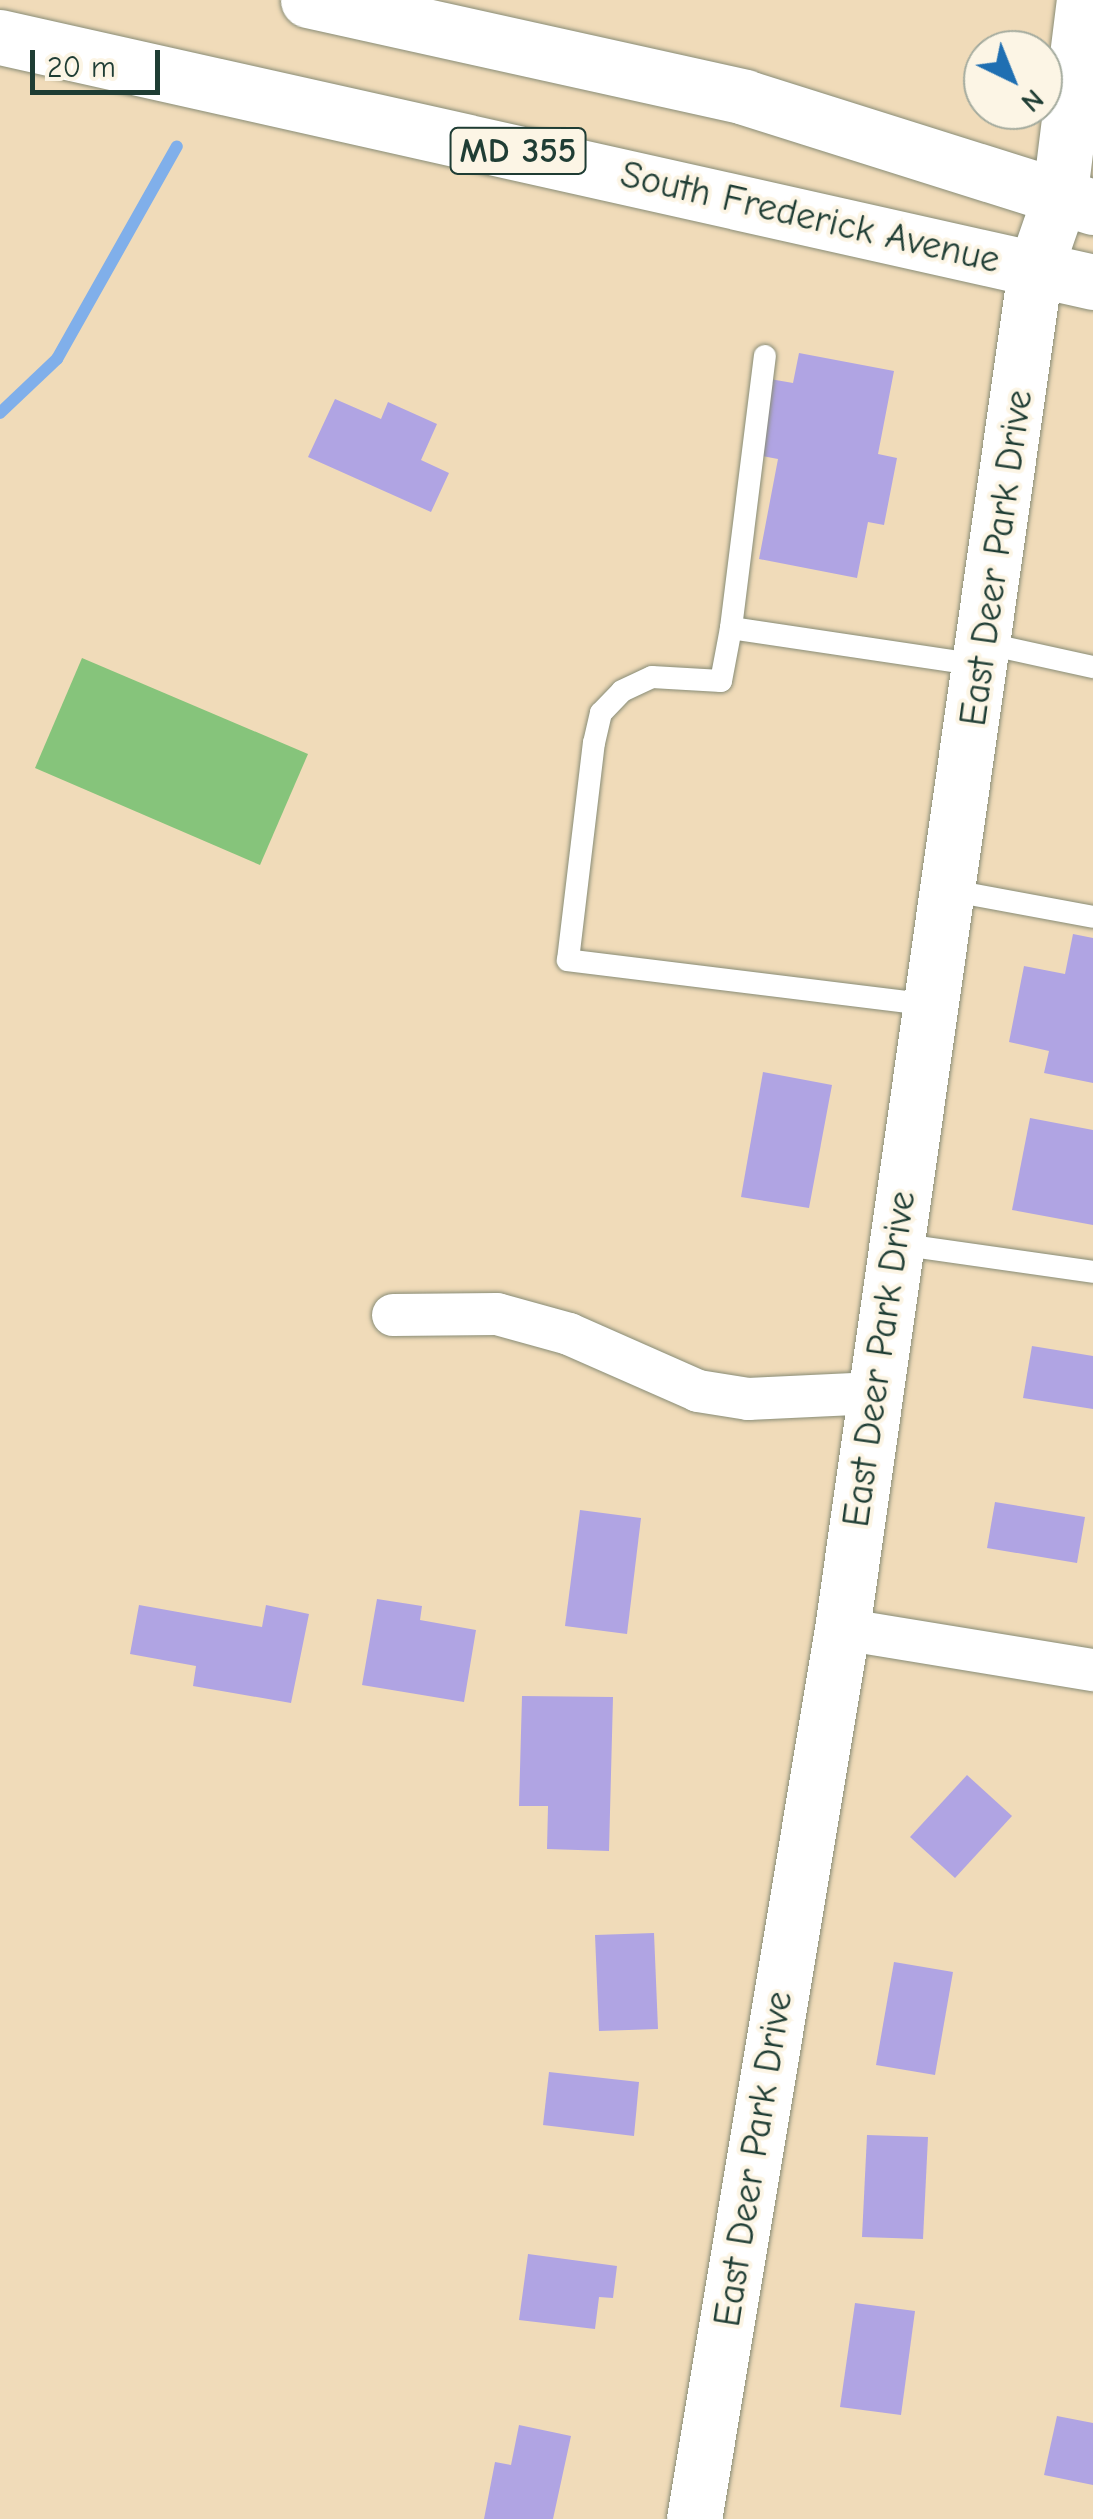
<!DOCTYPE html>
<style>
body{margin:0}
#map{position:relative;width:1093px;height:2519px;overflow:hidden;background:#f0dbb9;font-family:"Comic Neue",sans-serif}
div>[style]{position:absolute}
.green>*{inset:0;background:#86c47b}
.stream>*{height:12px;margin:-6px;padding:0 6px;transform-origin:6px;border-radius:6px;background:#80afea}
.building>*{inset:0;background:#b0a4e3}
.roads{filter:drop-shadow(0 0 2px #888c76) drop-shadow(0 0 2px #888c76)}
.service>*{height:22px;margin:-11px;padding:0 11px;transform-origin:11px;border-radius:11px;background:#fff}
.minor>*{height:42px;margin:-21px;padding:0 21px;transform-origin:21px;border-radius:21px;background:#fff}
.tertiary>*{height:55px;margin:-27.5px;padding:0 27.5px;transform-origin:27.5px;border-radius:27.5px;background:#fff}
.primary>*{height:55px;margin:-27.5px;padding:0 27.5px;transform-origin:27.5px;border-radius:27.5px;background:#fff}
span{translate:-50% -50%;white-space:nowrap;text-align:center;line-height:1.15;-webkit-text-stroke:8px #fcf5e5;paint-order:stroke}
.shield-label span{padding:2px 8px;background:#fcf5e5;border:2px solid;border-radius:8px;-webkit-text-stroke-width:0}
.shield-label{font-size:35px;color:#1f3d34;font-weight:700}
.street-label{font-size:38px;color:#1f3d34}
.north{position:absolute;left:963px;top:30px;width:100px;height:100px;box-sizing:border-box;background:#fcf5e5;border:2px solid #a4ab9e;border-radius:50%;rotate:137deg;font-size:28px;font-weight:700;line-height:40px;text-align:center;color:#1f3d34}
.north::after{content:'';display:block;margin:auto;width:35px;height:45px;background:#1f6fb2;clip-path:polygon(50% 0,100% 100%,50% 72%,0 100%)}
.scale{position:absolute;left:30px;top:50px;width:130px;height:45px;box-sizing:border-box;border:5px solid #1f3d34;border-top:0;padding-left:12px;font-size:30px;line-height:35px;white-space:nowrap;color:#1f3d34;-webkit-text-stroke:8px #fcf5e5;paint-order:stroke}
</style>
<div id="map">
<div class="green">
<i style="clip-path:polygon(82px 658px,308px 754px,260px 865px,35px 768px)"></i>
</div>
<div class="stream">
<i style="left:0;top:413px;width:79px;rotate:-43.5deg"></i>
<i style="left:57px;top:359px;width:244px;rotate:-60.6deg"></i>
</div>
<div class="building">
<i style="clip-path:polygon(799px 353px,894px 371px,878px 454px,897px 458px,884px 525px,868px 522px,857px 578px,759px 559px,778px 459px,756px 455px,770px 379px,793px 383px)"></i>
<i style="clip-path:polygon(335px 399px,381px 419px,388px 402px,437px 424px,421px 460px,449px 473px,431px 512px,308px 457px)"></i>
<i style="clip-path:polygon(1073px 934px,1093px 938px,1093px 1083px,1044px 1073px,1049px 1051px,1009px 1042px,1024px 966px,1065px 974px)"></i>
<i style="clip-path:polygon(763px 1072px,832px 1085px,809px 1208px,741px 1197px)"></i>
<i style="clip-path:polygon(1030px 1118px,1093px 1130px,1093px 1225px,1012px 1210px)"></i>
<i style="clip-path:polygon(1032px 1346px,1093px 1356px,1093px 1409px,1023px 1398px)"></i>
<i style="clip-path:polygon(995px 1502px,1085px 1517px,1077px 1563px,987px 1548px)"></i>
<i style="clip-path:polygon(580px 1510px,641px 1518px,627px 1634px,565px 1626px)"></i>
<i style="clip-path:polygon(377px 1599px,422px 1606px,420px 1620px,476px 1630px,464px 1702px,362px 1685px)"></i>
<i style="clip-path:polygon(139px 1605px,262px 1627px,266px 1605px,309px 1614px,291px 1703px,193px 1686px,196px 1666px,130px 1654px)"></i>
<i style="clip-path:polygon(522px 1696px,613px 1697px,609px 1851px,547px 1849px,548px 1806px,519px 1806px)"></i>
<i style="clip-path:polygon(967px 1775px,1012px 1816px,955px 1878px,910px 1837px)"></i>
<i style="clip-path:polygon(654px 1933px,658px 2029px,599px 2031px,595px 1935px)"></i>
<i style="clip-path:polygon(894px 1962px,953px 1972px,935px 2075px,876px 2065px)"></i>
<i style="clip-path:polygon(549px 2072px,639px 2082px,634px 2136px,543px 2125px)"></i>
<i style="clip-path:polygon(867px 2135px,928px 2137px,923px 2239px,862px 2237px)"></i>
<i style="clip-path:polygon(528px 2254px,617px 2266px,613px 2298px,599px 2297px,595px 2329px,519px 2320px)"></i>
<i style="clip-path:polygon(855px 2303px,915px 2311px,901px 2415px,840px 2407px)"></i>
<i style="clip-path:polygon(1057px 2416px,1093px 2423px,1093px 2485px,1044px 2475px)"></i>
<i style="clip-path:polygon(519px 2425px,571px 2436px,553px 2519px,484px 2519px,495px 2462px,511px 2465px)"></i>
</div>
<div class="roads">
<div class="service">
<i style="left:731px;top:628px;width:274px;rotate:-82.9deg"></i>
<i style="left:984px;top:643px;width:112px;rotate:12.4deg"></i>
<i style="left:948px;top:890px;width:147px;rotate:10.5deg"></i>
<i style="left:932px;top:1005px;width:367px;rotate:-173deg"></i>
<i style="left:568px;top:960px;width:219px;rotate:-83.2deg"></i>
<i style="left:594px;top:743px;width:31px;rotate:-77deg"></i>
<i style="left:601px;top:713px;width:30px;rotate:-46deg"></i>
<i style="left:622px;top:691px;width:33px;rotate:-25deg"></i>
<i style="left:652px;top:677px;width:69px;rotate:3.3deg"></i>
<i style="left:721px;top:681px;width:54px;rotate:-79.3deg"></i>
<i style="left:731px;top:628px;width:250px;rotate:8.5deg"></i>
<i style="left:897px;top:1244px;width:198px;rotate:8.1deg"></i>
</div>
<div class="minor">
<i style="left:393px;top:1315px;width:104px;rotate:-0.6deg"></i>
<i style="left:497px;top:1314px;width:75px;rotate:15.5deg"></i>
<i style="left:569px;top:1334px;width:141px;rotate:23.8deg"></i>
<i style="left:698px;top:1391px;width:51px;rotate:9.1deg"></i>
<i style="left:748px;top:1399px;width:127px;rotate:-2.7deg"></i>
<i style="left:842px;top:1629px;width:254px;rotate:9.3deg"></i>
</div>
<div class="tertiary">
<i style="left:694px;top:2519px;width:902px;rotate:-80.56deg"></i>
<i style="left:842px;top:1629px;width:1374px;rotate:-81.92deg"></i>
<i style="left:1035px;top:269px;width:73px;rotate:-70.8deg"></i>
<i style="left:1059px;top:200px;width:202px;rotate:-82.9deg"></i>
</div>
<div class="primary">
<i style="left:308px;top:0;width:447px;rotate:12.5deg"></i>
<i style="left:744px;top:97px;width:366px;rotate:17.5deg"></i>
<i style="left:0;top:37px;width:1120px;rotate:12.63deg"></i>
</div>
</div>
<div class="shield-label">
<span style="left:518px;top:151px">MD 355</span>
</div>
<div class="street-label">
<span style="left:810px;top:218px;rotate:13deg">South Frederick Avenue</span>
<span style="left:997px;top:558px;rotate:-82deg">East Deer Park Drive</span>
<span style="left:880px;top:1359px;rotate:-82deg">East Deer Park Drive</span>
<span style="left:754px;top:2159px;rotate:-81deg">East Deer Park Drive</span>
</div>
<div class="north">N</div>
<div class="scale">20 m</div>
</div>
